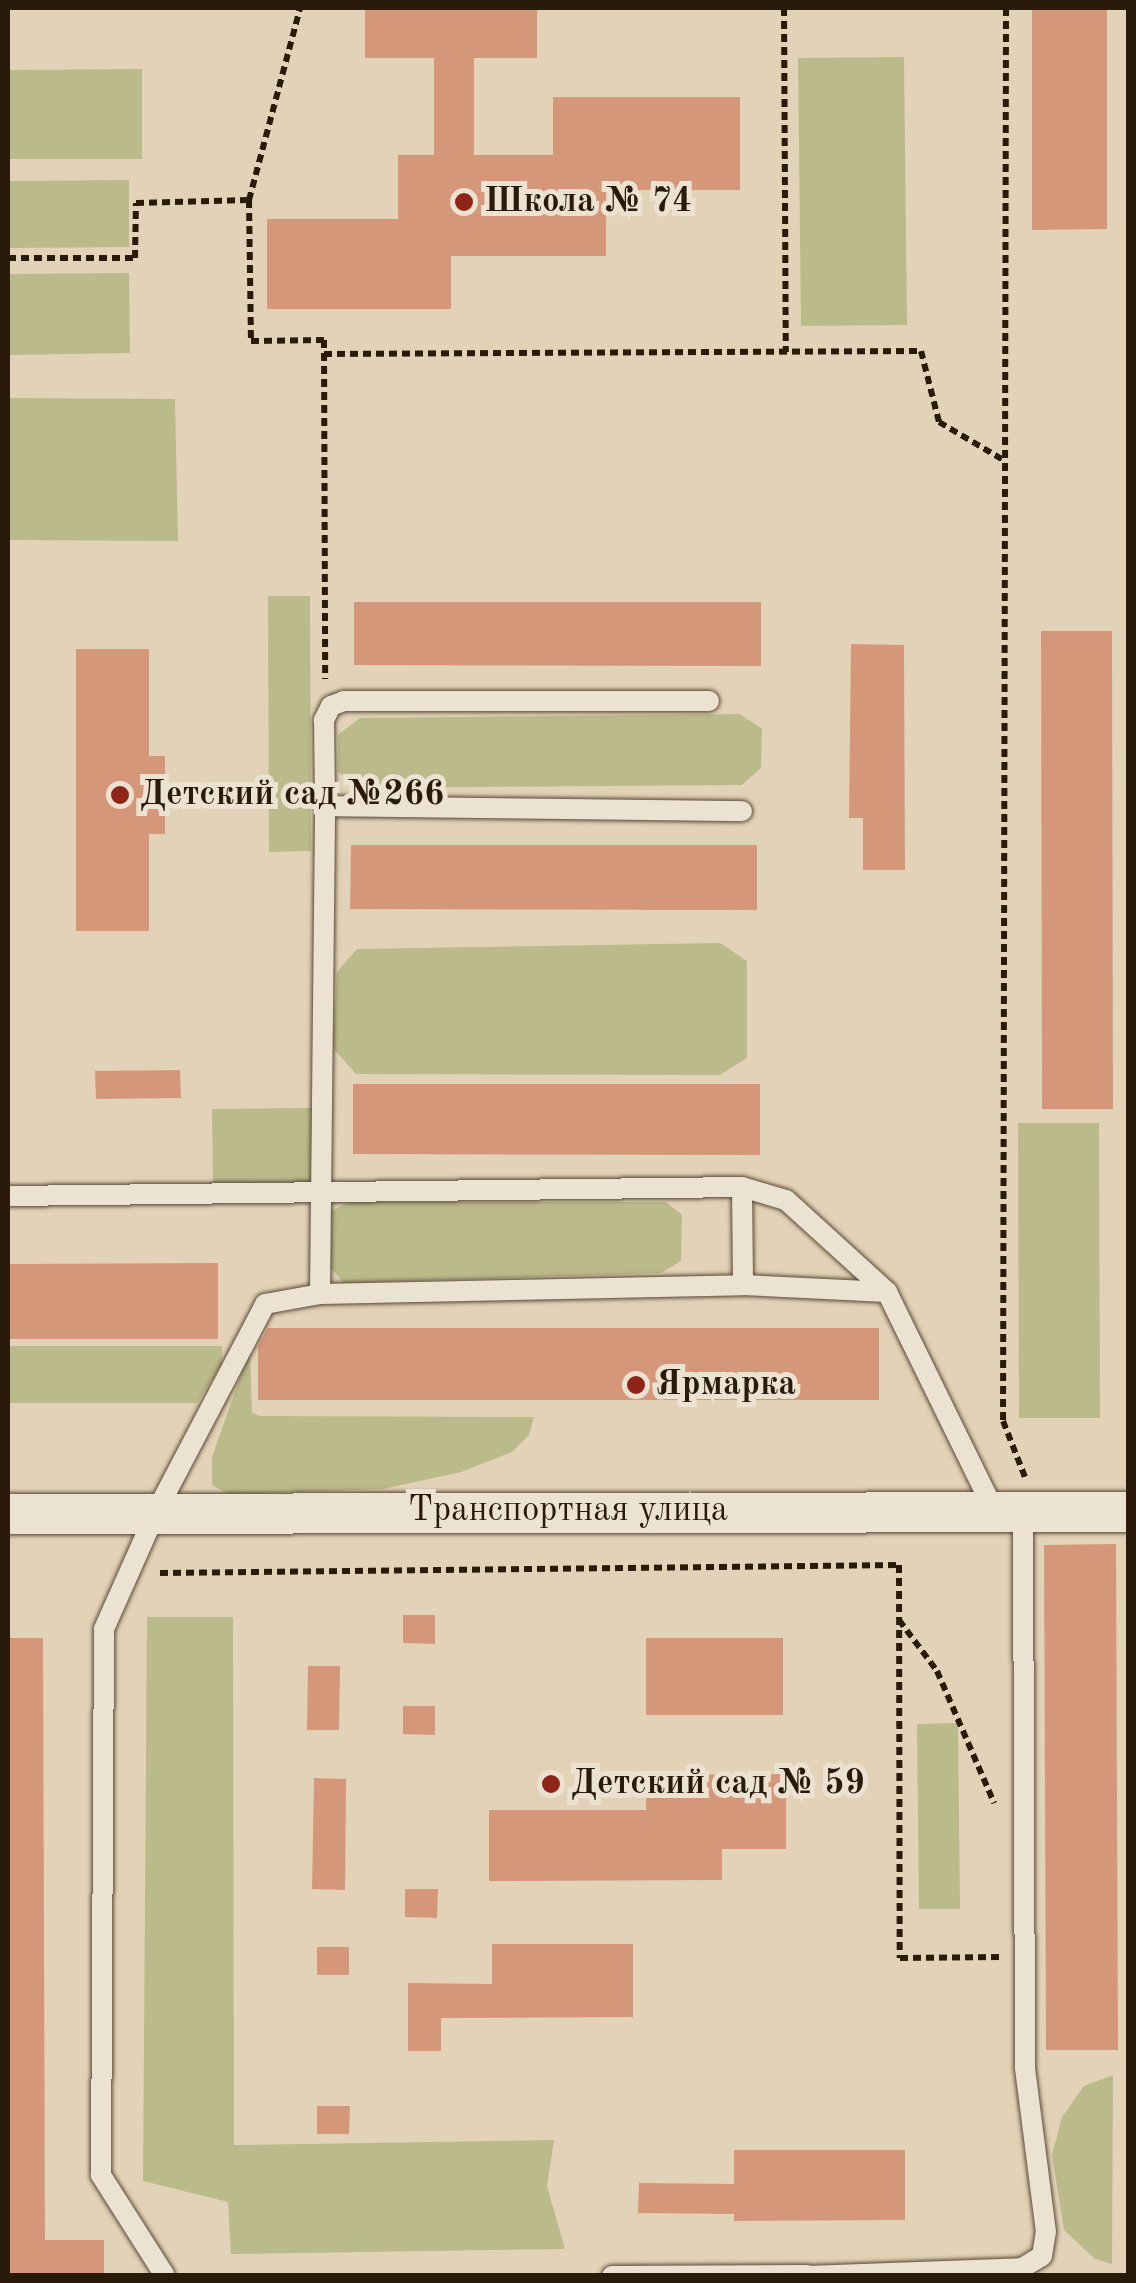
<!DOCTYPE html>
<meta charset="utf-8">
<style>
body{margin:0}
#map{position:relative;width:1136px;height:2283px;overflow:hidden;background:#e2d3b8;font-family:"Old Standard TT",serif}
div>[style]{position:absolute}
.green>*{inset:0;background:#bbba8a}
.building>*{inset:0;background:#d5977a}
.path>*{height:6px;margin-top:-3px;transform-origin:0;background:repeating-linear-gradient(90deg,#2a1a09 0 8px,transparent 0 13px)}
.roads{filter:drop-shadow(0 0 2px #584835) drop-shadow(0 0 2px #584835)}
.service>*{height:20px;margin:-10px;padding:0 10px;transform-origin:10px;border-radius:10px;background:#ece2d1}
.minor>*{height:40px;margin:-20px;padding:0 20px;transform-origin:20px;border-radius:20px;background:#ece2d1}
.dots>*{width:28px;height:28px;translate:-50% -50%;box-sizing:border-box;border:5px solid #ece2d1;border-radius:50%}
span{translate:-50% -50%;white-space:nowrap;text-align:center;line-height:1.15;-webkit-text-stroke:10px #ece2d1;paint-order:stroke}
.poi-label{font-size:35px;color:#2a1a09;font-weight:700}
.left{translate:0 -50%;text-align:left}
.street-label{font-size:35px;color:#2a1a09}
.frame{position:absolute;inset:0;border:10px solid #2a1a09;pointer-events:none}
</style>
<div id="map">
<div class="green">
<i style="clip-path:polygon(904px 57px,907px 325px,801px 326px,798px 58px)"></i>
<i style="clip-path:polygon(142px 69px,142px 159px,8px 159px,8px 70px)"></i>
<i style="clip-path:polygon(129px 180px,129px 247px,10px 248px,10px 181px)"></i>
<i style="clip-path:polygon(129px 273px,130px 353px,10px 355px,9px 274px)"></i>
<i style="clip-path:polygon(8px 398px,175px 399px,178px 541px,8px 540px)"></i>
<i style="clip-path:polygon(268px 596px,310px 596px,311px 851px,269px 852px)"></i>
<i style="clip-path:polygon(740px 714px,762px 729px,761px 768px,742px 785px,362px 788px,338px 772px,338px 735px,360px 718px)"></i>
<i style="clip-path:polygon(720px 943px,747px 961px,747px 1058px,720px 1075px,356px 1074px,333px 1048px,337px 972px,357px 949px)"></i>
<i style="clip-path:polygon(313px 1108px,314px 1182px,213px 1183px,212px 1109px)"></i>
<i style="clip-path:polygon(1018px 1123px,1099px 1123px,1100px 1418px,1019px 1418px)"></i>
<i style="clip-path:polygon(350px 1202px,666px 1202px,682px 1215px,681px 1261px,661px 1273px,344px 1283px,330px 1267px,331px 1211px)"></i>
<i style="clip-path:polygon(8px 1346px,222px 1346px,222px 1364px,197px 1403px,8px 1403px)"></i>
<i style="clip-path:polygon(250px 1349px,252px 1413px,260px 1416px,534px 1417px,529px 1435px,512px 1452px,461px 1472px,383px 1489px,228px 1494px,212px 1485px,212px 1457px)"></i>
<i style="clip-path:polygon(147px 1617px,233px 1617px,234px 2145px,554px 2140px,547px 2186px,565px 2249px,231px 2254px,228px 2202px,143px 2181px)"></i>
<i style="clip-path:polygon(958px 1723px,960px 1909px,919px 1909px,917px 1724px)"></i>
<i style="clip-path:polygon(1113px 2075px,1112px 2264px,1095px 2259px,1064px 2230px,1052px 2155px,1062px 2117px,1084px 2086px)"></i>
</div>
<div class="building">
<i style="clip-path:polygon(365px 8px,537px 8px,537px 58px,474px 58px,474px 155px,553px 155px,553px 97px,740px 97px,740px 190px,606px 190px,606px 256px,451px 256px,451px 309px,267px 309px,267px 219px,398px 219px,398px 155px,434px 155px,434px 58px,365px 58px)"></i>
<i style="clip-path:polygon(1032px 8px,1107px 8px,1107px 229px,1032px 230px)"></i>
<i style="clip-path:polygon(354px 602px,761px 602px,761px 666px,354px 665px)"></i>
<i style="clip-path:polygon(1041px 631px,1112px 631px,1113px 1109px,1042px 1109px)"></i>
<i style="clip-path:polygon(851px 644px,904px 645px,905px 870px,863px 870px,863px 818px,849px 818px)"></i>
<i style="clip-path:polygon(76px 649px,149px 649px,149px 756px,165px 756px,165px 834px,149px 834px,149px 931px,76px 931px)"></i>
<i style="clip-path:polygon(351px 845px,757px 845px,757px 910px,350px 909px)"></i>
<i style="clip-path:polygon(180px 1070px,181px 1098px,96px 1099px,95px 1071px)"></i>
<i style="clip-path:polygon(353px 1084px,760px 1084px,760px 1155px,353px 1154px)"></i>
<i style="clip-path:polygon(218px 1263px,218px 1339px,9px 1339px,9px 1264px)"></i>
<i style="clip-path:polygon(268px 1328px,879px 1328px,879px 1400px,258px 1400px,258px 1346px)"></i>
<i style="clip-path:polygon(1116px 1544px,1118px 2050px,1046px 2050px,1044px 1545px)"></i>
<i style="clip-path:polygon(403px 1615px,435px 1615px,435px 1644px,403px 1643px)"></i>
<i style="clip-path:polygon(8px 1638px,43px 1638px,45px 2240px,104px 2240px,104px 2276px,8px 2276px)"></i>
<i style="clip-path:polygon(646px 1638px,783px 1638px,783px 1715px,646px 1715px)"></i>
<i style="clip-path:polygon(308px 1666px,340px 1666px,339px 1730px,307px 1730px)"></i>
<i style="clip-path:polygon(403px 1706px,435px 1706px,435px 1735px,403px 1734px)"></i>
<i style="clip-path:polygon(786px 1774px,786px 1849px,722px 1849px,722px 1880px,489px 1881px,489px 1810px,646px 1810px,646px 1775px)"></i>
<i style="clip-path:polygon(314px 1778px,346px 1779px,345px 1890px,312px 1889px)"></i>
<i style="clip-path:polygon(405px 1889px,438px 1889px,437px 1918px,405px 1917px)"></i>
<i style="clip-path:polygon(492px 1944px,633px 1944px,633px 2017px,441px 2018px,441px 2051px,408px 2051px,408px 1983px,492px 1984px)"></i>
<i style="clip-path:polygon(317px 1947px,349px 1947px,349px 1975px,317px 1975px)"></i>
<i style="clip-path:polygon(317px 2106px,350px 2106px,349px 2134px,317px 2134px)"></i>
<i style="clip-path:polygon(734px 2150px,905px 2150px,905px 2220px,734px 2221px,734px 2214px,638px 2213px,639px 2183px,734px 2184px)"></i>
</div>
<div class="path">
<i style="left:784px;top:8px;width:344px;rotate:89.7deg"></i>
<i style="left:1006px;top:8px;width:1413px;rotate:90.12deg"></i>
<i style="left:1003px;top:1421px;width:60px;rotate:68.6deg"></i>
<i style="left:249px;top:200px;width:141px;rotate:89.2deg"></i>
<i style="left:251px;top:341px;width:73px;rotate:-0.8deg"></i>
<i style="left:324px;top:340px;width:339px;rotate:89.8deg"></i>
<i style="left:8px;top:258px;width:127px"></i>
<i style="left:135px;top:258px;width:55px;rotate:-89deg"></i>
<i style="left:136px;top:203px;width:113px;rotate:-1.5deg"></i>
<i style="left:249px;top:200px;width:199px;rotate:-75.1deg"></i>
<i style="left:324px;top:354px;width:597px;rotate:-0.29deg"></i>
<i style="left:921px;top:351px;width:73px;rotate:75.8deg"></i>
<i style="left:939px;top:422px;width:77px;rotate:30.6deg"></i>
<i style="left:160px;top:1573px;width:739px;rotate:-0.62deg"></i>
<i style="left:899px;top:1565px;width:393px;rotate:89.9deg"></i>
<i style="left:900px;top:1958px;width:101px;rotate:-0.6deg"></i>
<i style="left:899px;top:1620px;width:64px;rotate:53.3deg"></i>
<i style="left:937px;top:1671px;width:144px;rotate:66.6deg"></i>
</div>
<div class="roads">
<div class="service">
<i style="left:709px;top:701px;width:365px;rotate:180deg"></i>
<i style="left:344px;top:701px;width:14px;rotate:159deg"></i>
<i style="left:331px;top:706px;width:16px;rotate:117deg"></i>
<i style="left:324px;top:720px;width:86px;rotate:89.3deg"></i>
<i style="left:325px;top:806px;width:417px;rotate:0.7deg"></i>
<i style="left:742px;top:1187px;width:46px;rotate:16.5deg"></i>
<i style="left:786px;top:1200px;width:137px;rotate:42.3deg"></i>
<i style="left:8px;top:1196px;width:734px;rotate:-0.7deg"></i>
<i style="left:742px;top:1187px;width:98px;rotate:89.4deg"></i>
<i style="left:320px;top:1294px;width:488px;rotate:-89.4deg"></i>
<i style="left:165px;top:2276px;width:120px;rotate:-122.4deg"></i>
<i style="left:101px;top:2175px;width:546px;rotate:-89.69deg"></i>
<i style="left:104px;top:1629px;width:128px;rotate:-66deg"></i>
<i style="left:156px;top:1512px;width:235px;rotate:-62.3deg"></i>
<i style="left:265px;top:1304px;width:56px;rotate:-10.3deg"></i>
<i style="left:320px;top:1294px;width:423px;rotate:-1.2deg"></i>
<i style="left:743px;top:1285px;width:144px;rotate:2.8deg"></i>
<i style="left:887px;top:1292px;width:243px;rotate:63.9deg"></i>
<i style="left:612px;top:2276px;width:195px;rotate:-0.3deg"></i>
<i style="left:807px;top:2276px;width:215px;rotate:-2.1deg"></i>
<i style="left:1022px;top:2268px;width:23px;rotate:-31deg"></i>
<i style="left:1042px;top:2256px;width:24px;rotate:-81deg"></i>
<i style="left:1046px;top:2232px;width:165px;rotate:-97.3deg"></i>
<i style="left:1025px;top:2068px;width:558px;rotate:-90.21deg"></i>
</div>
<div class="minor">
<i style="left:8px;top:1514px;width:1120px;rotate:-0.1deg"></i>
</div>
</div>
<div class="dots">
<i style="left:464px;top:202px;background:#8f2418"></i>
<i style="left:120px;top:795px;background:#8f2418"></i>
<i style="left:636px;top:1385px;background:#8f2418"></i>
<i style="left:551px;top:1784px;background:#8f2418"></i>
</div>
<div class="poi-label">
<span class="left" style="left:484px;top:202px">Школа № 74</span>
<span class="left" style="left:140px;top:795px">Детский сад №266</span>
<span class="left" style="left:656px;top:1385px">Ярмарка</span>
<span class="left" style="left:571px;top:1784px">Детский сад № 59</span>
</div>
<div class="street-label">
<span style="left:568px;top:1511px">Транспортная улица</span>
</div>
<div class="frame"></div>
</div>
